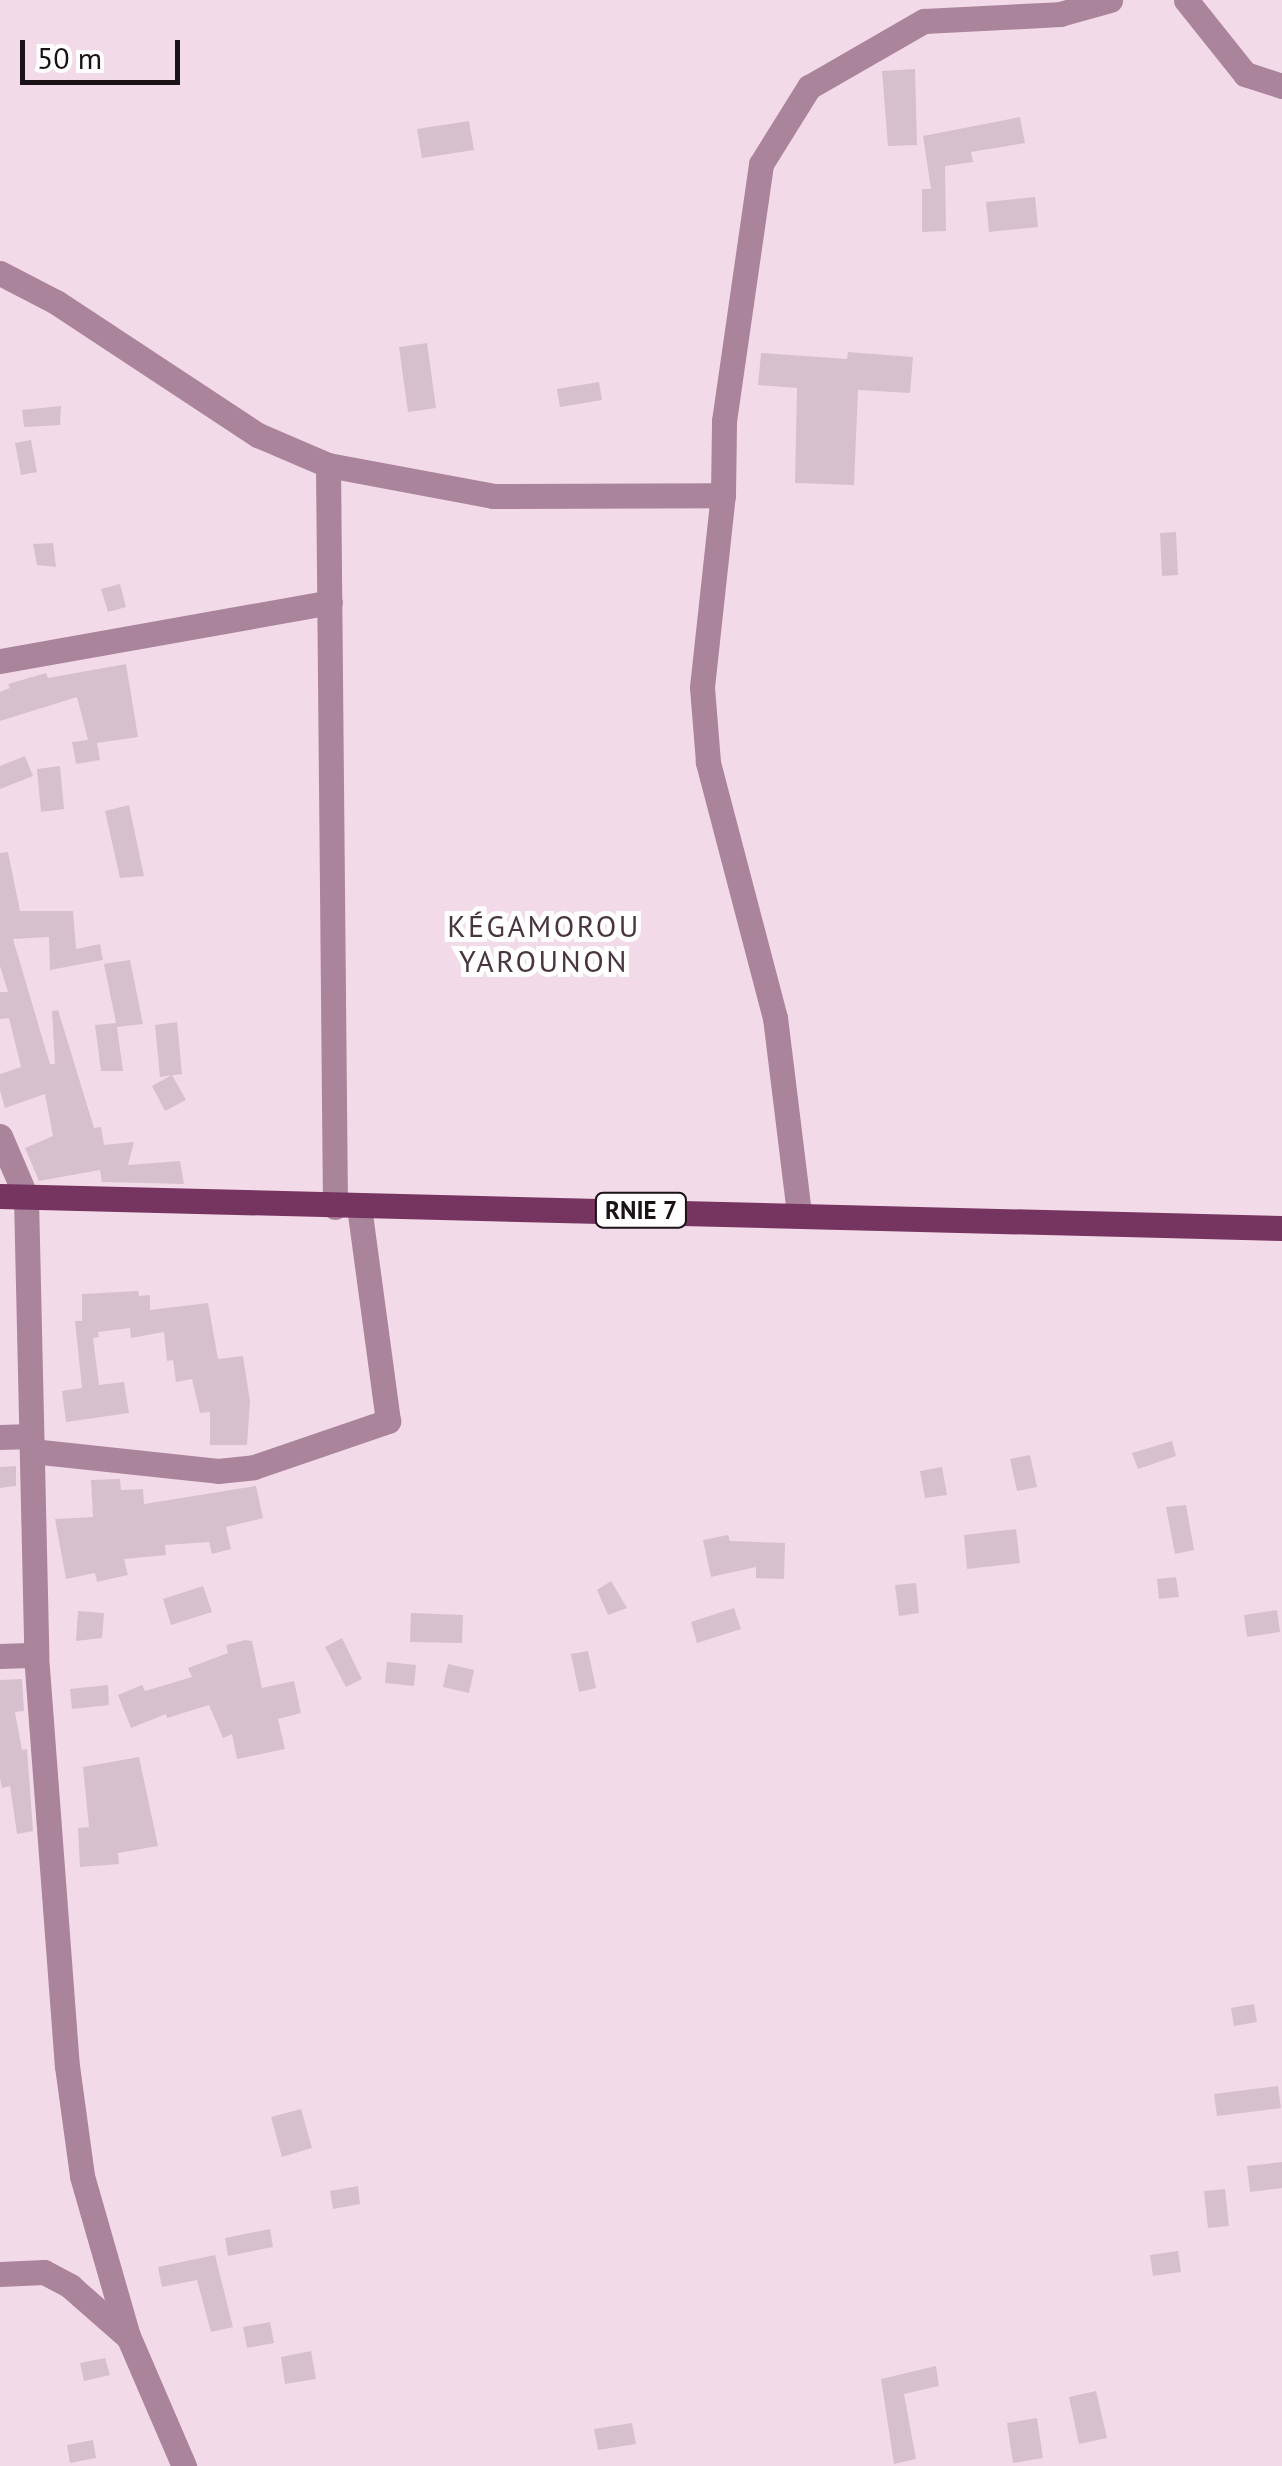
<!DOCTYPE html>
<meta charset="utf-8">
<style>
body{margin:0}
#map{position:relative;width:1282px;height:2466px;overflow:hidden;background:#f3dae9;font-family:"PT Sans",sans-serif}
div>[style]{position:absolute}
.building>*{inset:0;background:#d7c0ce}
.minor>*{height:25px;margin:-12.5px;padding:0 12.5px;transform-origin:12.5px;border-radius:12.5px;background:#aa849b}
.major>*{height:25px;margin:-12.5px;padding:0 12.5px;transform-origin:12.5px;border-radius:12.5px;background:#763460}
span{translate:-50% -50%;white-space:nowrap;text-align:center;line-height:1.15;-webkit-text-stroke:10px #fff;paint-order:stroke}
.shield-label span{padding:2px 8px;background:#fff;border:2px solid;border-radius:8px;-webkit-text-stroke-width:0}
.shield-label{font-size:25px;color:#1a1217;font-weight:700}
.neighbourhood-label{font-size:30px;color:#483540;letter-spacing:2.5px}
.scale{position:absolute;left:20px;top:40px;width:160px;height:45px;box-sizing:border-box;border:5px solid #1a1217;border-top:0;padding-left:12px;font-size:30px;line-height:35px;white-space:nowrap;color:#1a1217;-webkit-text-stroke:8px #fff;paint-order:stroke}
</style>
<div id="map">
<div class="building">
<i style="clip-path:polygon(915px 69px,917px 145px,888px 146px,882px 71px)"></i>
<i style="clip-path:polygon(1020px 117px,1025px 143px,971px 152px,973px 162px,945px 166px,946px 231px,922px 232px,922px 189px,931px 189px,923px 136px)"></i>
<i style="clip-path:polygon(469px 121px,474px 150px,422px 158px,417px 129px)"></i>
<i style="clip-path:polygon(1035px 197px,1038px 227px,989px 232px,986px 202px)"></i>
<i style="clip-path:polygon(427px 343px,436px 408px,408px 412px,399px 347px)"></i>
<i style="clip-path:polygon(848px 352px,913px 357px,910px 393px,858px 390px,854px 485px,795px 483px,797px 388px,758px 385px,761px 353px,847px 359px)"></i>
<i style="clip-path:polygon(599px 382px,602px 400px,560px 407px,557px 389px)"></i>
<i style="clip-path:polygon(61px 406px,60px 425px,24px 427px,22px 410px)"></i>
<i style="clip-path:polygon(31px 440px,37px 472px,21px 475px,15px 443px)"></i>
<i style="clip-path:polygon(1176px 532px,1178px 575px,1162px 576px,1160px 533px)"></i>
<i style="clip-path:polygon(53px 543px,56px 567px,37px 565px,33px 544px)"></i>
<i style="clip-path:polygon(120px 584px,126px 607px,108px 612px,101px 589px)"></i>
<i style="clip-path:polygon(126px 664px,138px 737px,97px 743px,100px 760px,76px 764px,72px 742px,88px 740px,77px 697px,0 721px,0 692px,10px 688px,8px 684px,46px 673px,48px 678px)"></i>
<i style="clip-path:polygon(25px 756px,33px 776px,0 789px,0 766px)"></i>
<i style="clip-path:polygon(60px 766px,64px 809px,41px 812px,37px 769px)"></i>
<i style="clip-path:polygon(129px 805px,144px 876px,120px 878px,105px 811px)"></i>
<i style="clip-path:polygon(8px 852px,20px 911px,73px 911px,76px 949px,100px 944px,103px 960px,50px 970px,49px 937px,13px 939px,50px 1064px,55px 1064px,52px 1011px,58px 1010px,94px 1128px,101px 1127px,104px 1145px,134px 1142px,128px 1165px,180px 1161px,184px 1184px,102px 1182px,100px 1170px,39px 1181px,25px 1148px,53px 1136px,45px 1094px,5px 1108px,0 1091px,0 1074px,21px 1067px,9px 1018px,0 1019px,0 992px,8px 992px,0 966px,0 853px)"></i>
<i style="clip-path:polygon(130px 960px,143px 1024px,117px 1027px,123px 1071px,101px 1071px,95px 1025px,116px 1023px,104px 964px)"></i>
<i style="clip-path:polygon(177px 1022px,182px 1074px,160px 1077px,155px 1025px)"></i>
<i style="clip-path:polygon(172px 1075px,186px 1100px,165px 1111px,152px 1086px)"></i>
<i style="clip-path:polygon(138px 1291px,139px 1296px,150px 1295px,150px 1310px,208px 1303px,218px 1359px,243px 1356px,250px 1401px,247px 1445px,210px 1445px,210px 1412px,200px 1413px,192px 1379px,176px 1382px,173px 1360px,167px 1361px,164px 1332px,131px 1338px,130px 1328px,98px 1332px,99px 1337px,93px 1338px,99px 1385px,124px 1382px,129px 1413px,66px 1422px,62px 1391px,82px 1388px,75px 1321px,82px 1321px,82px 1294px)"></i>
<i style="clip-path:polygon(1172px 1441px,1176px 1456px,1138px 1469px,1132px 1453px)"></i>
<i style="clip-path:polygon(1030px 1455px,1037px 1487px,1017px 1491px,1010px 1459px)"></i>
<i style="clip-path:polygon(16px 1466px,16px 1486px,0 1488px,0 1467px)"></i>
<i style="clip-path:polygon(942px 1467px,947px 1495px,925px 1498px,920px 1471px)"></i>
<i style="clip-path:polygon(120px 1479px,121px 1490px,143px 1489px,144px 1504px,256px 1486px,263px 1518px,226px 1527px,231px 1549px,212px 1554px,209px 1542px,165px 1545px,166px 1555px,124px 1559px,128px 1575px,97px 1582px,95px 1573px,66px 1579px,55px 1519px,93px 1517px,91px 1480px)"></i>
<i style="clip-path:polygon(1186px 1505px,1194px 1550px,1175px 1554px,1166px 1507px)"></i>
<i style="clip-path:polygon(1016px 1529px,1020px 1563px,967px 1569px,964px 1535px)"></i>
<i style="clip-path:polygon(728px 1535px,730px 1541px,785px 1543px,784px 1579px,756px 1578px,756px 1567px,711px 1577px,703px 1540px)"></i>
<i style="clip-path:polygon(1176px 1577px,1179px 1597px,1159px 1599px,1157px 1579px)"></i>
<i style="clip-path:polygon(611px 1581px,627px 1608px,608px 1615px,597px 1590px)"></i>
<i style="clip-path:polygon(916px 1583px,919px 1613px,899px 1616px,895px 1585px)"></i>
<i style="clip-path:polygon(203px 1586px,212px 1612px,171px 1625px,163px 1599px)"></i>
<i style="clip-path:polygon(734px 1608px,741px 1629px,697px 1643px,691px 1622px)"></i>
<i style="clip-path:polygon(1277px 1610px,1280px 1632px,1247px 1637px,1244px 1615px)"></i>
<i style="clip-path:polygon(78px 1611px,104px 1613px,102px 1638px,76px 1641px)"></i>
<i style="clip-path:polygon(411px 1613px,463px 1615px,462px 1643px,410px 1642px)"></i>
<i style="clip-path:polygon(342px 1638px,362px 1679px,346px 1687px,325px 1647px)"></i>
<i style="clip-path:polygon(245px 1640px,252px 1641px,262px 1688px,294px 1681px,301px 1713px,278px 1719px,285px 1749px,237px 1759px,232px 1734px,223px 1738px,209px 1705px,167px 1718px,166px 1714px,131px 1728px,118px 1695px,142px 1685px,145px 1691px,192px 1677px,188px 1668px,228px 1653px,226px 1645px)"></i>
<i style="clip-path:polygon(588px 1651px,596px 1688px,579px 1692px,571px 1654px)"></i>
<i style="clip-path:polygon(387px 1662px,416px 1665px,414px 1686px,385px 1683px)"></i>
<i style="clip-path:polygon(448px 1664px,474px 1670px,469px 1693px,443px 1687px)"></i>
<i style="clip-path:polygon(22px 1679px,24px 1711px,15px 1712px,22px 1750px,27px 1749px,33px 1831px,17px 1834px,10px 1786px,2px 1788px,0 1778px,0 1680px)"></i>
<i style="clip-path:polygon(108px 1685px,109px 1705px,72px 1709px,70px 1689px)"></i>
<i style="clip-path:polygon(139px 1757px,158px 1846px,118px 1853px,119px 1864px,80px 1867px,78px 1828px,89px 1827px,83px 1767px)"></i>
<i style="clip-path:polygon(1254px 2004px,1257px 2022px,1234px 2026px,1231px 2008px)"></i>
<i style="clip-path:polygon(1278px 2086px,1281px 2108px,1217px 2116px,1214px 2094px)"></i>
<i style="clip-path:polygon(301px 2109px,312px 2148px,282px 2157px,271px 2117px)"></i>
<i style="clip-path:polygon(1282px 2162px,1282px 2188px,1250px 2192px,1247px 2166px)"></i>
<i style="clip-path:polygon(358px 2186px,360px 2204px,333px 2209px,330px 2191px)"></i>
<i style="clip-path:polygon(1225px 2189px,1229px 2226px,1208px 2228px,1204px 2191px)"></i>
<i style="clip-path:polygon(270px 2229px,273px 2247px,228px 2256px,225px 2238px)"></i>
<i style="clip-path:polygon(1178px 2251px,1181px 2272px,1153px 2276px,1150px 2255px)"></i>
<i style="clip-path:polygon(215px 2255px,233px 2327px,211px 2332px,197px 2280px,162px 2287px,158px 2267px)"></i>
<i style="clip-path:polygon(270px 2322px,274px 2343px,247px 2348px,243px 2327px)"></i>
<i style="clip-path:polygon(311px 2351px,316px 2379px,285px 2384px,281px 2357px)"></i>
<i style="clip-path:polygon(105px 2358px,110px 2375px,84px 2381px,80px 2363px)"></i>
<i style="clip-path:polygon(936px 2366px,939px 2386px,904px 2394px,916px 2459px,894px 2464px,881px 2379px)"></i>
<i style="clip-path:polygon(1096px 2391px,1107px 2438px,1079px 2444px,1069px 2397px)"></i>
<i style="clip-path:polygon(1037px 2418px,1043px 2458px,1013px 2463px,1007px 2423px)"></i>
<i style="clip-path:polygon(632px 2423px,636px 2444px,598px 2450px,594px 2429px)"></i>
<i style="clip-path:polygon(93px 2440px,96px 2458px,70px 2463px,67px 2445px)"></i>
</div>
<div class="minor">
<i style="left:1186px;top:0;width:95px;rotate:51.4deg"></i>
<i style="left:1245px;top:74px;width:39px;rotate:18deg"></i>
<i style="left:0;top:273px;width:63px;rotate:27.4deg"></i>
<i style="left:56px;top:302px;width:242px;rotate:33.4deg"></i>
<i style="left:258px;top:435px;width:76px;rotate:23.2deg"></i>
<i style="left:328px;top:465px;width:168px;rotate:10.6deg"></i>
<i style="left:493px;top:496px;width:230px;rotate:-0.2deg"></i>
<i style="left:328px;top:465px;width:742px;rotate:89.46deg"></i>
<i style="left:0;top:661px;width:335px;rotate:-10.1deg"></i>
<i style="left:0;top:1136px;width:66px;rotate:66.9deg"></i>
<i style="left:26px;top:1197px;width:458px;rotate:88.7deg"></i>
<i style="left:36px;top:1655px;width:412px;rotate:85.7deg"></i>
<i style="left:67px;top:2066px;width:111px;rotate:82.2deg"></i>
<i style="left:82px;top:2176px;width:166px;rotate:74deg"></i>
<i style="left:128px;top:2336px;width:142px;rotate:66.7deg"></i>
<i style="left:799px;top:1213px;width:196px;rotate:-97deg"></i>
<i style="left:775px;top:1018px;width:265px;rotate:-104.7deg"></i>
<i style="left:708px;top:762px;width:75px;rotate:-94.6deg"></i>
<i style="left:702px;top:687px;width:193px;rotate:-83.8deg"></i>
<i style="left:723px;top:495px;width:74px;rotate:-89.2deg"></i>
<i style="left:724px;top:421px;width:260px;rotate:-81.8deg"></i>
<i style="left:761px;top:164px;width:91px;rotate:-58.1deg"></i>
<i style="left:809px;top:87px;width:133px;rotate:-29.9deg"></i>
<i style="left:924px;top:21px;width:136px;rotate:-2.9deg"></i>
<i style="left:1060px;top:14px;width:52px;rotate:-15.6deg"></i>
<i style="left:0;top:1437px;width:31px;rotate:-2deg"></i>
<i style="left:32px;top:1451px;width:187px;rotate:6.1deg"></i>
<i style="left:218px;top:1471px;width:36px;rotate:-6deg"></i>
<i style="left:254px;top:1467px;width:142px;rotate:-18.9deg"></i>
<i style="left:388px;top:1421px;width:216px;rotate:-97.7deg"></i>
<i style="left:0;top:1656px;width:36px;rotate:-2deg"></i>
<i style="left:0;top:2274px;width:44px;rotate:-2.6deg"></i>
<i style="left:44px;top:2272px;width:30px;rotate:28deg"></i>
<i style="left:70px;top:2286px;width:76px;rotate:41.3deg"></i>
</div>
<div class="major">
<i style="left:0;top:1196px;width:1282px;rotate:1.43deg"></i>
</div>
<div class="shield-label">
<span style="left:641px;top:1210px">RNIE 7</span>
</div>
<div class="neighbourhood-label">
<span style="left:544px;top:943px">KÉGAMOROU<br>YAROUNON</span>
</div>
<div class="scale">50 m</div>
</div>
